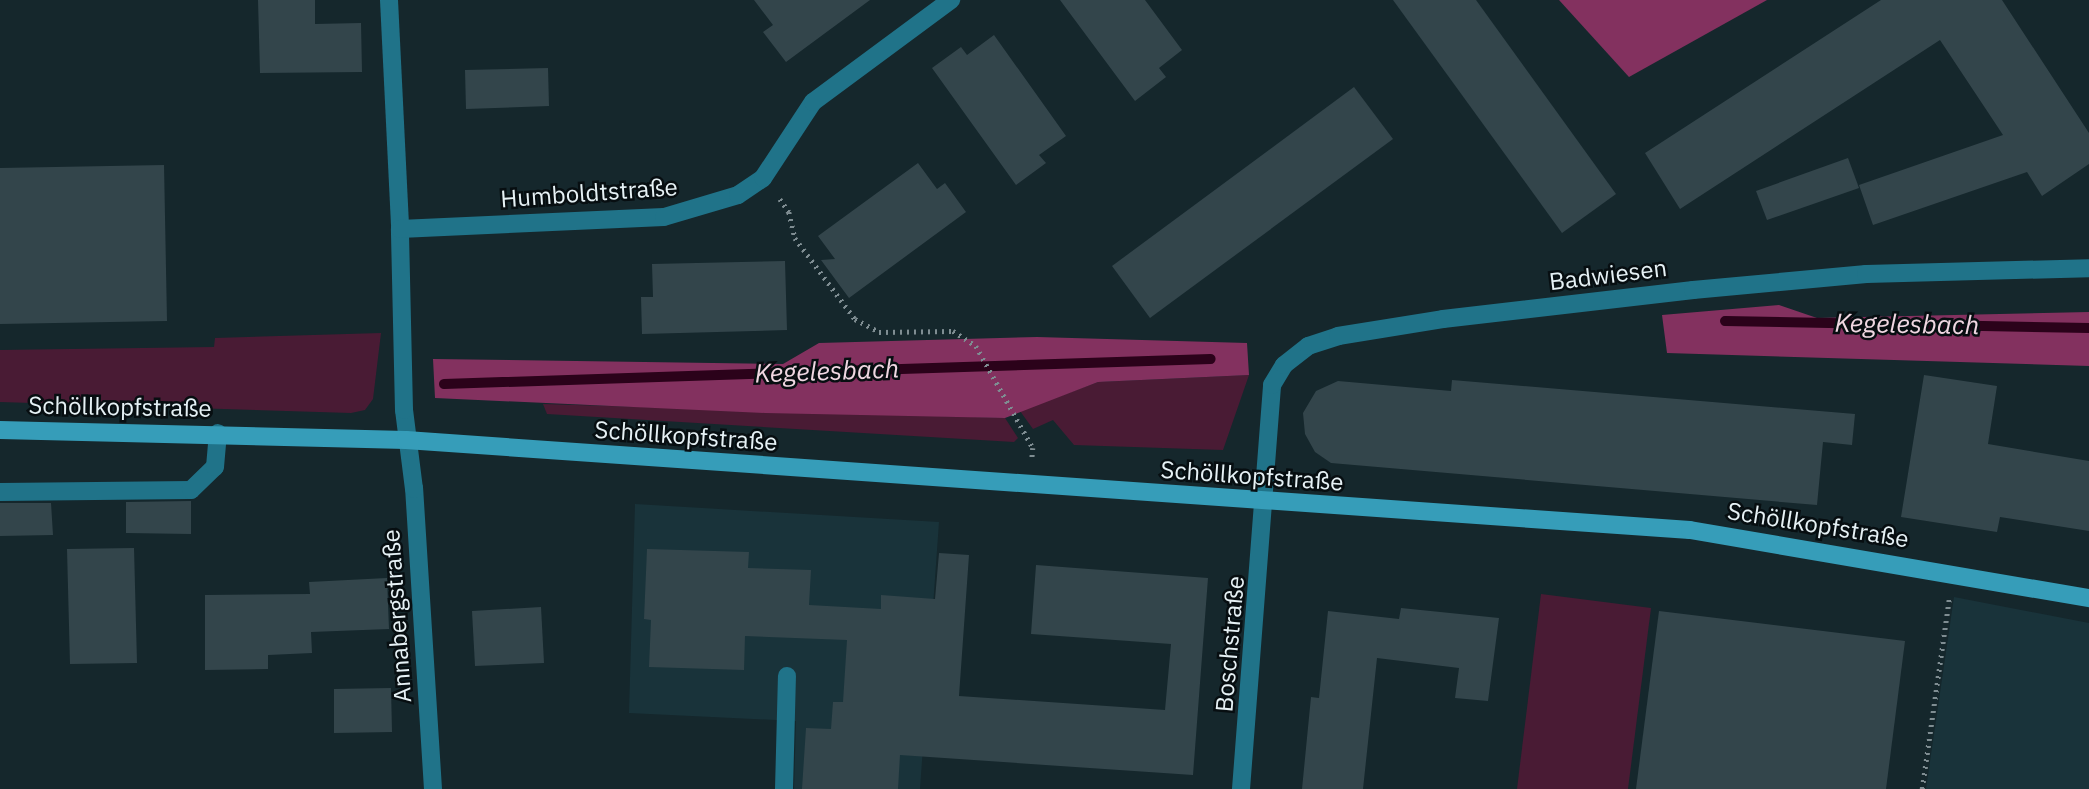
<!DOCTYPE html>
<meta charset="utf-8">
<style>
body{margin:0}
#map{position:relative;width:2089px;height:789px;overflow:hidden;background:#15272c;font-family:"IBM Plex Sans",sans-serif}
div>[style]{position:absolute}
.built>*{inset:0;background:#19333a}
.green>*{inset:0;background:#491b34}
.forest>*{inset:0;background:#83315f}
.stream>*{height:10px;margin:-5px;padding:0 5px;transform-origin:5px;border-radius:5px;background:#2b021a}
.building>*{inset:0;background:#33454b}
.path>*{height:4.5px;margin-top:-2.25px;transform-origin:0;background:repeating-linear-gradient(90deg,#7f8d92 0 2px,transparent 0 7px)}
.service>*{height:18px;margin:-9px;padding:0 9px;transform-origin:9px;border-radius:9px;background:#207389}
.minor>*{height:18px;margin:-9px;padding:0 9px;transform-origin:9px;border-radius:9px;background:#207389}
.secondary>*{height:18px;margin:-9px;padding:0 9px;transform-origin:9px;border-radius:9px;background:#369db9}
span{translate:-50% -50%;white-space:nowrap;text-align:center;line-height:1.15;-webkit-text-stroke:5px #070e11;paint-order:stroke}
.street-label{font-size:24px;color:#e6f1f5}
.water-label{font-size:26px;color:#f0d7e2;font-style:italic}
</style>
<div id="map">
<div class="built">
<i style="clip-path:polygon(635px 504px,939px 522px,920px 789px,794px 789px,796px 721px,629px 713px)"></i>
<i style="clip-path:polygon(1954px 597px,2089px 623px,2089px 789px,1926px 789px)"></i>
</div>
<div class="green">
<i style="clip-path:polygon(381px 333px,373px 399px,365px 410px,351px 413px,0 402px,0 350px,214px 347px,215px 338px)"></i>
<i style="clip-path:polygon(1249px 375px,1223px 450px,1074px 445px,1053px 420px,1033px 429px,1020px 411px,1098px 382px)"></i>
<i style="clip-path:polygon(543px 404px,1005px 418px,1018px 438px,1014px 442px,547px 414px)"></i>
<i style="clip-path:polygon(1541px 594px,1651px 608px,1628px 789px,1517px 789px)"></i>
</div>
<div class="forest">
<i style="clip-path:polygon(1559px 0,1767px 0,1629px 77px)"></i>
<i style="clip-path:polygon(1779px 305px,1817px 318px,2089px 312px,2089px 366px,1667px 353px,1662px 315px)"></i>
<i style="clip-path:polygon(1037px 337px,1247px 343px,1249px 375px,1098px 382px,1005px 418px,765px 413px,435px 398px,433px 359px,783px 364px,819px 343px)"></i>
</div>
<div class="stream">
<i style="left:1725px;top:321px;width:364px;rotate:1.1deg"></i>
<i style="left:444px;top:384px;width:767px;rotate:-1.87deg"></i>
</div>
<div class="building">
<i style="clip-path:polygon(258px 0,315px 0,315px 24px,361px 23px,362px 72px,260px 73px)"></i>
<i style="clip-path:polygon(754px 0,870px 0,786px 62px,763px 32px,773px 25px)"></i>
<i style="clip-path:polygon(1060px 0,1145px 0,1182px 50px,1159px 68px,1166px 77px,1135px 101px)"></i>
<i style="clip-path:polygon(1393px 0,1476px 0,1616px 194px,1562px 233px)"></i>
<i style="clip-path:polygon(1881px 0,2002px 0,2089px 133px,2089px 164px,2042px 196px,2027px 172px,1873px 225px,1859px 185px,2003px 135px,1940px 40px,1680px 209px,1645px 153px)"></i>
<i style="clip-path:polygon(994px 35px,1066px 136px,1039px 155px,1046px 163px,1016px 185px,932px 68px,961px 47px,967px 55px)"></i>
<i style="clip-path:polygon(548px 68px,549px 106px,466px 109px,465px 70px)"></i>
<i style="clip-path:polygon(1354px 87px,1393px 139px,1150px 318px,1112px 266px)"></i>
<i style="clip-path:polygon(1848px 158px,1859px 188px,1767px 220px,1756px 191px)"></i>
<i style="clip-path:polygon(918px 163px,937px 189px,945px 183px,966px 212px,849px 298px,821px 260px,835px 259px,818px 236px)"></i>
<i style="clip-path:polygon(164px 165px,167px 321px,0 324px,0 168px)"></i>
<i style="clip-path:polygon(785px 261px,787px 330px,642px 334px,641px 297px,653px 297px,652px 264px)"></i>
<i style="clip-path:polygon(1924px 375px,1997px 386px,1988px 444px,2089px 461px,2089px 531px,2000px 517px,1997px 532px,1901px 517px)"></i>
<i style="clip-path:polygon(1452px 380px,1855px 414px,1852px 445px,1823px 442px,1817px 505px,1331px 463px,1315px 452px,1305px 434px,1303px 413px,1316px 391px,1338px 381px,1451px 391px)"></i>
<i style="clip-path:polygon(191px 501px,191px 534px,126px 533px,126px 502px)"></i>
<i style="clip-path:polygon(0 503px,51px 503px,53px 535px,0 536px)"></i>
<i style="clip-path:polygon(134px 548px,137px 663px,70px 664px,67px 549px)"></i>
<i style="clip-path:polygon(647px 549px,749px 552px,748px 568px,811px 570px,809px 605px,881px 609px,881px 595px,935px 599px,939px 553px,969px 555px,959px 696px,1165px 710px,1171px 644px,1031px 634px,1036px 565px,1208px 578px,1193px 775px,900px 755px,898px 789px,802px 789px,806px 728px,831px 729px,833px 702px,843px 702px,847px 640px,745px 636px,744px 670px,649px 667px,651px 620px,644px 619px)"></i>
<i style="clip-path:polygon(387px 578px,389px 629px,311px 632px,312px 653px,268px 655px,268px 669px,205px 670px,205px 595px,310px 594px,309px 582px)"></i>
<i style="clip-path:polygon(541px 607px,544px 663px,475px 666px,472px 611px)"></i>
<i style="clip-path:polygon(1401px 608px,1499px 618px,1488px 701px,1455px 698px,1459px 668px,1377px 658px,1363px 789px,1302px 789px,1311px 697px,1319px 698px,1328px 611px,1399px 619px)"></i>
<i style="clip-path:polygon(1659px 611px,1905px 641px,1886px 789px,1636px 789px)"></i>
<i style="clip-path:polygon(391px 688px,392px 732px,334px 733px,334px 689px)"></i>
</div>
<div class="path">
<i style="left:780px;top:199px;width:16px;rotate:55deg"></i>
<i style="left:789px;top:212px;width:27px;rotate:77deg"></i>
<i style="left:795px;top:238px;width:101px;rotate:53.5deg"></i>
<i style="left:855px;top:319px;width:27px;rotate:28deg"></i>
<i style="left:879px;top:332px;width:74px;rotate:-0.8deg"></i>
<i style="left:953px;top:331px;width:27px;rotate:33deg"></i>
<i style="left:976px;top:346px;width:117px;rotate:60.8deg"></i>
<i style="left:1033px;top:448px;width:11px;rotate:95deg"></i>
<i style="left:1922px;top:789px;width:192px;rotate:-81.9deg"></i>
</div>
<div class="service">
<i style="left:389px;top:0;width:229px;rotate:87.2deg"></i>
<i style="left:0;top:492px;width:191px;rotate:-0.6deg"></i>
<i style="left:191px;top:490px;width:33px;rotate:-44deg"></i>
<i style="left:215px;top:467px;width:34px;rotate:-85deg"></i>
<i style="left:784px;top:789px;width:113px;rotate:-88.5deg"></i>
</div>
<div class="minor">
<i style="left:433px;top:789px;width:301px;rotate:-93.6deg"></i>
<i style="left:414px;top:489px;width:80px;rotate:-97.2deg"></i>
<i style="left:404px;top:410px;width:181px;rotate:-91.3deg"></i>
<i style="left:400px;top:229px;width:264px;rotate:-2.6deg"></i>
<i style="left:664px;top:217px;width:77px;rotate:-16.6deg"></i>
<i style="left:738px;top:195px;width:30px;rotate:-34deg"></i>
<i style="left:763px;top:178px;width:91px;rotate:-56.7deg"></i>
<i style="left:813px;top:102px;width:172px;rotate:-36.5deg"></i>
<i style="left:1241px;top:789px;width:405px;rotate:-85.6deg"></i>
<i style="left:1272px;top:385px;width:23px;rotate:-59deg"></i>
<i style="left:1284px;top:365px;width:31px;rotate:-38deg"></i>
<i style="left:1308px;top:346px;width:32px;rotate:-18deg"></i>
<i style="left:1338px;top:336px;width:106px;rotate:-9.2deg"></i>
<i style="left:1443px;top:319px;width:252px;rotate:-6.6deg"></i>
<i style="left:1693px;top:290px;width:174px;rotate:-5.3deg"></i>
<i style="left:1866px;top:274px;width:223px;rotate:-1.5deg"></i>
</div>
<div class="secondary">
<i style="left:0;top:430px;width:406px;rotate:1.4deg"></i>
<i style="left:406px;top:440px;width:1287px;rotate:4.01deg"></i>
<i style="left:1690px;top:530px;width:405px;rotate:9.7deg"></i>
</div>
<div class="street-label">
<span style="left:589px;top:193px;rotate:-4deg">Humboldtstraße</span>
<span style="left:1608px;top:275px;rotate:-7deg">Badwiesen</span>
<span style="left:120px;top:407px;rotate:1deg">Schöllkopfstraße</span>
<span style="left:686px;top:436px;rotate:4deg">Schöllkopfstraße</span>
<span style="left:1252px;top:476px;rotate:4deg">Schöllkopfstraße</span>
<span style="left:1818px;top:525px;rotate:9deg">Schöllkopfstraße</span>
<span style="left:397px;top:616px;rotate:-94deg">Annabergstraße</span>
<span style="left:1230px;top:644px;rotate:-85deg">Boschstraße</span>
</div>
<div class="water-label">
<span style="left:1907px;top:324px;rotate:1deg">Kegelesbach</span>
<span style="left:827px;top:371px;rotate:-2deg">Kegelesbach</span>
</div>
</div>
